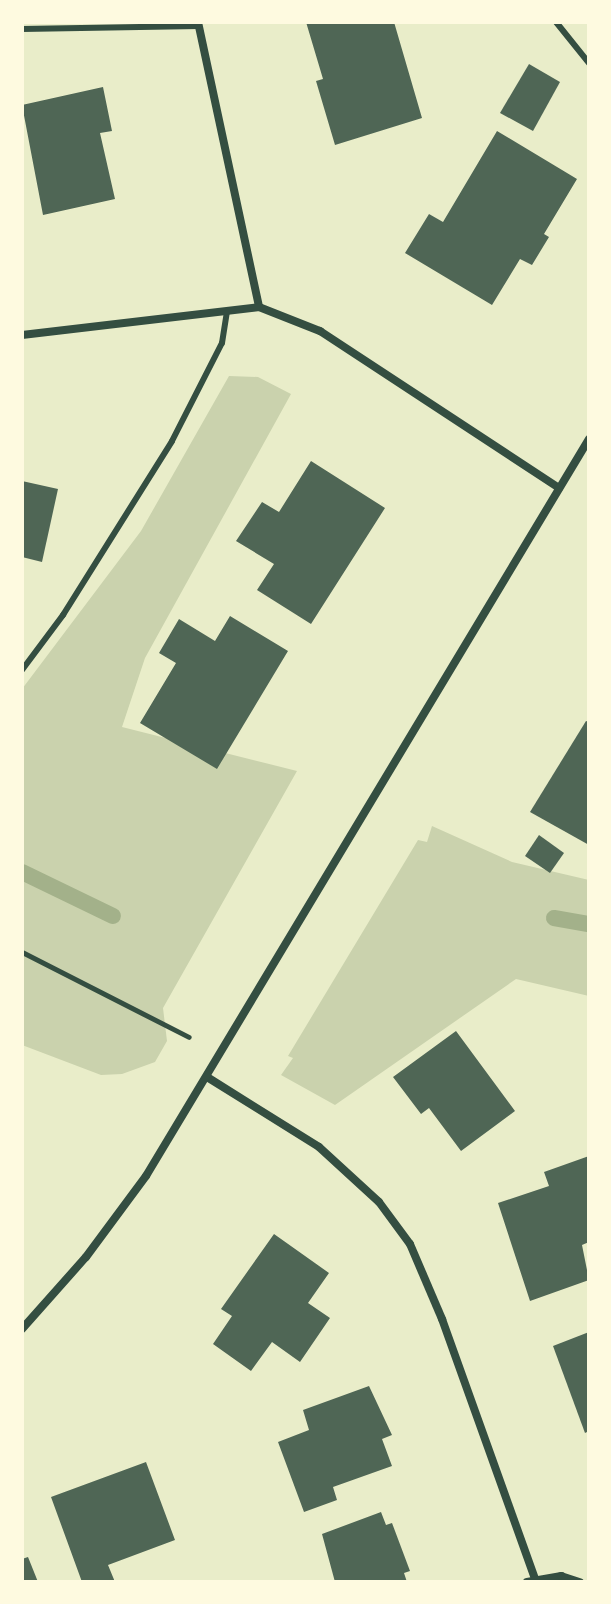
<!DOCTYPE html>
<style>
body{margin:0}
#map{position:relative;width:611px;height:1604px;overflow:hidden;background:#e9edc9;font-family:"Nunito Sans",sans-serif}
div>[style]{position:absolute}
.green>*{inset:0;background:#cad2ad}
.stream>*{height:16px;margin:-8px;padding:0 8px;transform-origin:8px;border-radius:8px;background:#a3b18a}
.building>*{inset:0;background:#4f6655}
.path>*{height:5px;margin:-2.5px;padding:0 2.5px;transform-origin:2.5px;border-radius:2.5px;background:#344e41}
.service>*{height:6px;margin:-3px;padding:0 3px;transform-origin:3px;border-radius:3px;background:#344e41}
.minor>*{height:8px;margin:-4px;padding:0 4px;transform-origin:4px;border-radius:4px;background:#344e41}
span{translate:-50% -50%;white-space:nowrap;text-align:center;line-height:1.15;-webkit-text-stroke:8px #fefae0;paint-order:stroke}
.frame{position:absolute;inset:0;border:24px solid #fefae0;pointer-events:none}
</style>
<div id="map">
<div class="green">
<i style="clip-path:polygon(229px 376px,258px 377px,291px 394px,145px 658px,122px 727px,297px 771px,163px 1008px,167px 1041px,155px 1062px,122px 1074px,101px 1075px,22px 1045px,22px 689px,141px 531px)"></i>
<i style="clip-path:polygon(432px 826px,512px 862px,589px 880px,589px 996px,516px 979px,335px 1105px,281px 1075px,293px 1058px,288px 1056px,418px 840px,427px 842px)"></i>
</div>
<div class="stream">
<i style="left:22px;top:872px;width:101px;rotate:25.8deg"></i>
<i style="left:554px;top:918px;width:36px;rotate:10deg"></i>
</div>
<div class="building">
<i style="clip-path:polygon(306px 22px,394px 22px,422px 118px,335px 145px,316px 81px,323px 79px)"></i>
<i style="clip-path:polygon(529px 64px,560px 82px,533px 131px,500px 113px)"></i>
<i style="clip-path:polygon(103px 87px,112px 131px,100px 133px,115px 199px,43px 215px,22px 105px)"></i>
<i style="clip-path:polygon(497px 131px,577px 179px,544px 234px,549px 237px,532px 265px,520px 259px,492px 305px,405px 253px,429px 214px,443px 222px)"></i>
<i style="clip-path:polygon(311px 461px,385px 508px,311px 624px,257px 590px,274px 564px,236px 541px,262px 502px,279px 512px)"></i>
<i style="clip-path:polygon(22px 481px,58px 489px,42px 562px,22px 557px)"></i>
<i style="clip-path:polygon(230px 616px,288px 651px,217px 769px,140px 723px,176px 663px,159px 653px,179px 619px,215px 641px)"></i>
<i style="clip-path:polygon(586px 721px,589px 722px,589px 845px,530px 812px)"></i>
<i style="clip-path:polygon(539px 835px,564px 853px,550px 873px,525px 856px)"></i>
<i style="clip-path:polygon(456px 1031px,515px 1111px,461px 1151px,429px 1108px,421px 1114px,393px 1077px)"></i>
<i style="clip-path:polygon(589px 1156px,589px 1242px,582px 1245px,589px 1280px,530px 1301px,498px 1203px,549px 1186px,544px 1172px)"></i>
<i style="clip-path:polygon(274px 1234px,329px 1273px,308px 1303px,330px 1318px,300px 1362px,272px 1342px,251px 1371px,213px 1344px,232px 1316px,221px 1309px)"></i>
<i style="clip-path:polygon(589px 1332px,589px 1431px,585px 1433px,553px 1346px)"></i>
<i style="clip-path:polygon(369px 1386px,392px 1435px,382px 1439px,392px 1466px,333px 1487px,337px 1500px,304px 1512px,278px 1442px,309px 1430px,303px 1410px)"></i>
<i style="clip-path:polygon(146px 1462px,175px 1540px,108px 1565px,115px 1582px,82px 1582px,51px 1497px)"></i>
<i style="clip-path:polygon(381px 1512px,386px 1525px,392px 1523px,410px 1571px,404px 1573px,407px 1582px,335px 1582px,322px 1534px)"></i>
<i style="clip-path:polygon(28px 1557px,38px 1582px,22px 1582px,22px 1559px)"></i>
</div>
<div class="path">
<i style="left:22px;top:952px;width:187px;rotate:27deg"></i>
</div>
<div class="service">
<i style="left:556px;top:22px;width:53px;rotate:51.2deg"></i>
<i style="left:22px;top:29px;width:177px;rotate:-1deg"></i>
<i style="left:22px;top:670px;width:69px;rotate:-53.3deg"></i>
<i style="left:63px;top:615px;width:205px;rotate:-57.9deg"></i>
<i style="left:172px;top:441px;width:110px;rotate:-63deg"></i>
<i style="left:222px;top:343px;width:31px;rotate:-81deg"></i>
</div>
<div class="minor">
<i style="left:198px;top:22px;width:291px;rotate:77.9deg"></i>
<i style="left:259px;top:307px;width:66px;rotate:21.5deg"></i>
<i style="left:320px;top:331px;width:286px;rotate:33.3deg"></i>
<i style="left:22px;top:335px;width:239px;rotate:-6.7deg"></i>
<i style="left:207px;top:1077px;width:132px;rotate:32deg"></i>
<i style="left:319px;top:1147px;width:81px;rotate:42.5deg"></i>
<i style="left:379px;top:1202px;width:52px;rotate:53.6deg"></i>
<i style="left:410px;top:1244px;width:82px;rotate:66.9deg"></i>
<i style="left:442px;top:1319px;width:276px;rotate:70.3deg"></i>
<i style="left:22px;top:1329px;width:96px;rotate:-48.4deg"></i>
<i style="left:86px;top:1257px;width:101px;rotate:-53.5deg"></i>
<i style="left:146px;top:1176px;width:860px;rotate:-58.99deg"></i>
<i style="left:527px;top:1582px;width:35px;rotate:-10deg"></i>
<i style="left:561px;top:1576px;width:20px;rotate:18deg"></i>
</div>
<div class="frame"></div>
</div>
